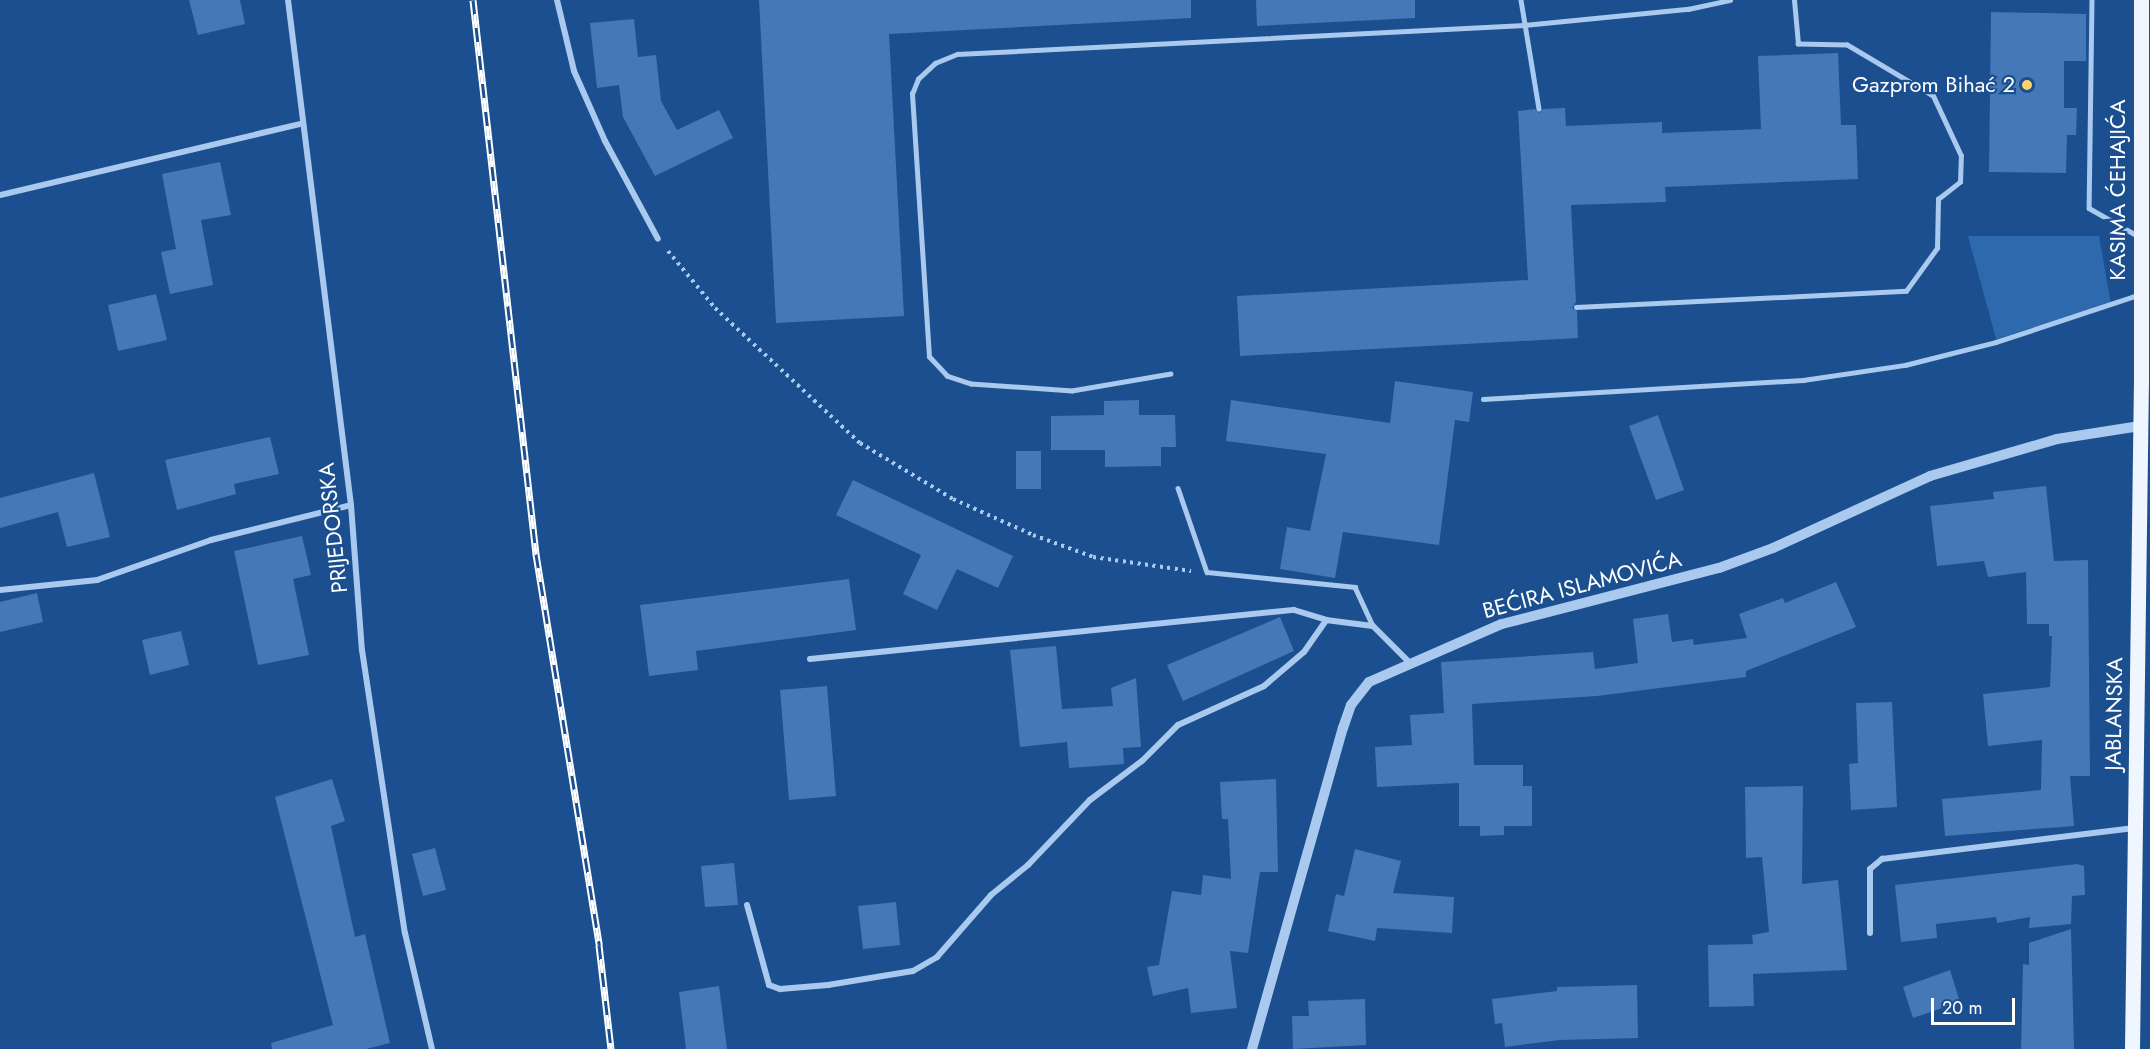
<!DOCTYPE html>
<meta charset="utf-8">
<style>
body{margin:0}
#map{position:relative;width:2150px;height:1049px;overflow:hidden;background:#1b4f8f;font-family:Jost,sans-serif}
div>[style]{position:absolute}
.green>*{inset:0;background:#2e69ad}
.building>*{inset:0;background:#4478b7}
.path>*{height:4px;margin-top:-2px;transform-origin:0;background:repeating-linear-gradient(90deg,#a9c9ee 0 3px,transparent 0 7.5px)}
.service>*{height:4.5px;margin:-2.25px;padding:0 2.25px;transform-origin:2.25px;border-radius:2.25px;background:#a9c9ee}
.minor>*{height:6px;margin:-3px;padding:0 3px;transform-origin:3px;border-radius:3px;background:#a9c9ee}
.tertiary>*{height:10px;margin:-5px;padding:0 5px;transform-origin:5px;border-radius:5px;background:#a9c9ee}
.primary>*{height:15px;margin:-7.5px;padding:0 7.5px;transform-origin:7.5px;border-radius:7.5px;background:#f0f6ff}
.rail>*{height:7px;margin-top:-3.5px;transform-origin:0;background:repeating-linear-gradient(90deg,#1b4f8f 0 14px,#fff 0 28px);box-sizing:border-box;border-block:2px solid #fff}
.dots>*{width:16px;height:16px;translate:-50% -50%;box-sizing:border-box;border:3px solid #1b4f8f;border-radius:50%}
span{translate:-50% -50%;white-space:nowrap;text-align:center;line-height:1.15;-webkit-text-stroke:4.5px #1b4f8f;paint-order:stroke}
.poi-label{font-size:22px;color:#fff}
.right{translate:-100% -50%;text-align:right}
.street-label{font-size:22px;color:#fff}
.scale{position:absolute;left:1931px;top:998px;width:84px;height:27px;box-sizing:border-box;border:3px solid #fff;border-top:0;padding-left:8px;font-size:18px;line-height:21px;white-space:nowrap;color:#fff;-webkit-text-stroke:4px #1b4f8f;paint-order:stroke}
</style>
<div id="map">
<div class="green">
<i style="clip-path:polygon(1968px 236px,2099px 236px,2111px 304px,1996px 339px)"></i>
</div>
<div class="building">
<i style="clip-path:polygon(189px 0,240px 0,245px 24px,198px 35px)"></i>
<i style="clip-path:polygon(759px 0,1191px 0,1191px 18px,889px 34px,904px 316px,776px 323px)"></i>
<i style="clip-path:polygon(1256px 0,1415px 0,1415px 18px,1257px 26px)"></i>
<i style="clip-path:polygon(1991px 12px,2086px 14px,2086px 61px,2064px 61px,2064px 108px,2077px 108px,2076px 135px,2067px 135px,2066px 173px,1989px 172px)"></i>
<i style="clip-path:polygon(634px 19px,638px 57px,656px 55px,661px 101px,677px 130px,719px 110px,733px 138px,655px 176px,623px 117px,619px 85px,597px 88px,590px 23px)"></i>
<i style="clip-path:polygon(1838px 53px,1841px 125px,1856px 125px,1858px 179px,1665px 187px,1666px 202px,1571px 205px,1576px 302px,1572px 308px,1577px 311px,1578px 338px,1240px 356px,1237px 296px,1528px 280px,1518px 111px,1535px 109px,1539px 113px,1543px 109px,1565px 108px,1566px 126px,1662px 122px,1662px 133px,1761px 129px,1758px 56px)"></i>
<i style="clip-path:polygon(220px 162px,231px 215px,201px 220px,213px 285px,170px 294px,161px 252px,176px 249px,162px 174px)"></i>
<i style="clip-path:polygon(156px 294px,167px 340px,118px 351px,108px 305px)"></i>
<i style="clip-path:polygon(1395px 381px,1473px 392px,1469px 422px,1455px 420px,1439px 545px,1343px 532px,1335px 578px,1280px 569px,1287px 527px,1310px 531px,1326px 454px,1226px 441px,1231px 400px,1390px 423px)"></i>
<i style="clip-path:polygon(1139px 400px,1139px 415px,1175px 415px,1176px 447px,1161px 447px,1161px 466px,1105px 467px,1105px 450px,1051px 450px,1051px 416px,1104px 415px,1104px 401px)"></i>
<i style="clip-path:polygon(1658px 415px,1684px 490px,1656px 500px,1629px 426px)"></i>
<i style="clip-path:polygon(270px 437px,279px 474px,234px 484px,236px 494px,177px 510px,165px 460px)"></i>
<i style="clip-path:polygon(1016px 451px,1041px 451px,1041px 489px,1016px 489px)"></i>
<i style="clip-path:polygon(94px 473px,110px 537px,67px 547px,58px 512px,0 528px,0 498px)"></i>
<i style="clip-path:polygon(853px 480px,1013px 556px,998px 588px,957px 569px,937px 610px,903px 594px,921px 555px,836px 515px)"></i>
<i style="clip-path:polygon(2046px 486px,2054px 561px,2088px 560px,2090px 776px,2070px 776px,2074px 826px,1945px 836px,1942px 799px,2041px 790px,2042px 740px,1988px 746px,1983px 694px,2050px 687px,2052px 636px,2049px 636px,2049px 624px,2027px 624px,2026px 572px,1988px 577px,1984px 561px,1937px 566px,1930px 506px,1994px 499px,1993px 492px)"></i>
<i style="clip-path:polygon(302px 536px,311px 575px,293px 579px,309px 655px,258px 665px,234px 551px)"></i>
<i style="clip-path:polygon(849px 579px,856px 630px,696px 651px,698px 670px,649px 676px,640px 605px)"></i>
<i style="clip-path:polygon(1836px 582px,1856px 627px,1746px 671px,1746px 677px,1597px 696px,1472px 704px,1474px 765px,1523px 765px,1523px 786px,1532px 786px,1532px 826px,1504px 826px,1504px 835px,1480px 836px,1480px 826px,1459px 826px,1459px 783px,1377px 787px,1375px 747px,1412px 745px,1410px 715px,1444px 713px,1441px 662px,1593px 652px,1595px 669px,1638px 663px,1633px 619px,1668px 614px,1672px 642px,1693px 639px,1694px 645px,1747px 638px,1739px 614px,1783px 598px,1785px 603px)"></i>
<i style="clip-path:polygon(37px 593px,43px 622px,0 632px,0 602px)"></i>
<i style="clip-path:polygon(1280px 617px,1294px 651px,1183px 701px,1167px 665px)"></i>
<i style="clip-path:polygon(181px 631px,189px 665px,150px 675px,142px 640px)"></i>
<i style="clip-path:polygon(1056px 646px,1062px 709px,1113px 706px,1111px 688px,1136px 678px,1141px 747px,1123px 748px,1124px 764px,1069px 768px,1067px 742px,1020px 747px,1010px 650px)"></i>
<i style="clip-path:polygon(827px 686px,836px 796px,789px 800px,780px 690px)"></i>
<i style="clip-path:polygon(1892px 702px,1897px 807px,1851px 810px,1849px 764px,1858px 763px,1856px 703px)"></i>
<i style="clip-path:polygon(332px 779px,345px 821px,331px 826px,355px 937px,365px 934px,390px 1043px,366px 1049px,272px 1049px,271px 1043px,333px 1025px,275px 797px)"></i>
<i style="clip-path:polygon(1276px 779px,1278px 872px,1260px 872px,1248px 953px,1230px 951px,1237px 1008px,1191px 1013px,1188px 988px,1153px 996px,1147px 967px,1159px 965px,1172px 891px,1201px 895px,1203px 875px,1231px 879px,1228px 819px,1222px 819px,1220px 782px)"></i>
<i style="clip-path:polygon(1803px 786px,1802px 884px,1838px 880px,1847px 970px,1753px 974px,1754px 1006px,1709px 1007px,1708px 945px,1753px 944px,1752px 935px,1769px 932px,1762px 857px,1746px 858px,1745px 787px)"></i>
<i style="clip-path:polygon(435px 848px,446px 890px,423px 896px,412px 854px)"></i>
<i style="clip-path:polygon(1355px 849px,1401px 861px,1393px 893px,1454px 897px,1452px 933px,1377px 928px,1375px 941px,1328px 931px,1336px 894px,1344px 896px)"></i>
<i style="clip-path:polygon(734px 863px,738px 905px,705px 907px,701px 866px)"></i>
<i style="clip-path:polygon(2077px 864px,2084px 866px,2085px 895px,2072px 896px,2071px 924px,2029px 928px,2030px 917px,1997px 923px,1996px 917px,1936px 924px,1937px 938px,1901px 942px,1895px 885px)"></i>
<i style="clip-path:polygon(896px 902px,900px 945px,863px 949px,858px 906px)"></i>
<i style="clip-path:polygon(2071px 929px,2074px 1049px,2021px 1049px,2023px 964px,2029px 965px,2029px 943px)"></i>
<i style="clip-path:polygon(1950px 970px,1960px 1002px,1913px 1018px,1903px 987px)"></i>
<i style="clip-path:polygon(1637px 985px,1638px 1038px,1560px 1040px,1505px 1047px,1502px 1023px,1495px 1024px,1492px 999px,1557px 991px,1557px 987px)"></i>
<i style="clip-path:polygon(719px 986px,727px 1049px,686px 1049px,679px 992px)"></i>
<i style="clip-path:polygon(1365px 999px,1366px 1045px,1293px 1049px,1292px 1016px,1309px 1016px,1308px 1001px)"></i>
</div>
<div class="path">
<i style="left:668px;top:251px;width:74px;rotate:50.5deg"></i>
<i style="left:715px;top:308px;width:198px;rotate:43deg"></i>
<i style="left:860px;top:443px;width:109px;rotate:31.1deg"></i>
<i style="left:953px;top:499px;width:88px;rotate:24.2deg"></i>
<i style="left:1033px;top:535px;width:64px;rotate:20.1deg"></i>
<i style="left:1093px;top:557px;width:99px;rotate:8.1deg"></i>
</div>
<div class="service">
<i style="left:1521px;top:0;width:110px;rotate:80.6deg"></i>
<i style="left:2092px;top:0;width:208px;rotate:90.8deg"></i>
<i style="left:2089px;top:208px;width:56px;rotate:29.7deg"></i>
<i style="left:1576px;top:307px;width:330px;rotate:-2.8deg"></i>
<i style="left:1906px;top:291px;width:53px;rotate:-54.2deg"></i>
<i style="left:1937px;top:248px;width:49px;rotate:-88.8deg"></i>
<i style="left:1938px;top:199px;width:28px;rotate:-38deg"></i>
<i style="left:1960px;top:182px;width:26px;rotate:-88deg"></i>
<i style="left:1961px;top:156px;width:66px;rotate:-115deg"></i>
<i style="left:1933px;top:96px;width:100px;rotate:-149.3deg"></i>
<i style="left:1847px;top:45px;width:49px;rotate:-178.8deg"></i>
<i style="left:1798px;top:44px;width:44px;rotate:-95.2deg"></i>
<i style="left:1171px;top:374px;width:100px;rotate:170.3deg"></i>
<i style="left:1072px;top:391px;width:101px;rotate:-176deg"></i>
<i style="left:971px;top:384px;width:25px;rotate:-162deg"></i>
<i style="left:947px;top:376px;width:26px;rotate:-133deg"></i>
<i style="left:929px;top:357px;width:264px;rotate:-93.7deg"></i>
<i style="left:912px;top:94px;width:16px;rotate:-68deg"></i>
<i style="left:918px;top:79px;width:23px;rotate:-43deg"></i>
<i style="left:935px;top:63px;width:24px;rotate:-22deg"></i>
<i style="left:957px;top:54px;width:568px;rotate:-2.93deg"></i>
<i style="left:1524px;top:25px;width:165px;rotate:-5.6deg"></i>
<i style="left:1688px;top:9px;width:43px;rotate:-12.1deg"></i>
<i style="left:1483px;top:399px;width:321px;rotate:-3.4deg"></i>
<i style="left:1803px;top:380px;width:103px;rotate:-8.4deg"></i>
<i style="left:1905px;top:365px;width:94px;rotate:-14.2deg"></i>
<i style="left:1996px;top:342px;width:150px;rotate:-18.3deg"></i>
<i style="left:1178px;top:488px;width:89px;rotate:71deg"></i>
<i style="left:1207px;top:572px;width:149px;rotate:5.8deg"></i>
<i style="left:1355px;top:587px;width:43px;rotate:65.2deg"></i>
</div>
<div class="minor">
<i style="left:288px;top:0;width:509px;rotate:82.89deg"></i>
<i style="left:351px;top:505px;width:145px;rotate:85.7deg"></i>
<i style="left:362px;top:650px;width:286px;rotate:81.4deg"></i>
<i style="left:405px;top:933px;width:119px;rotate:76.9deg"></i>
<i style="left:557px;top:0;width:73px;rotate:76.5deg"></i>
<i style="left:574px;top:71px;width:77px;rotate:66.1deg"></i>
<i style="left:605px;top:141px;width:111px;rotate:61.6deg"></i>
<i style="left:0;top:195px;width:309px;rotate:-13.3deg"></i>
<i style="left:0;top:590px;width:98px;rotate:-5.9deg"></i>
<i style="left:97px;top:580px;width:121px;rotate:-19.3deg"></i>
<i style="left:211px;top:540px;width:144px;rotate:-14deg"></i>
<i style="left:810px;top:659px;width:486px;rotate:-5.8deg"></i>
<i style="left:1294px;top:610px;width:34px;rotate:17deg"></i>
<i style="left:1326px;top:620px;width:47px;rotate:7.3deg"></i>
<i style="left:1373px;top:626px;width:51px;rotate:45deg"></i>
<i style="left:747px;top:905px;width:83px;rotate:74.6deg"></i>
<i style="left:769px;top:985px;width:12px;rotate:20deg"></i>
<i style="left:780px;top:989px;width:48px;rotate:-4.8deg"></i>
<i style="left:828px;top:985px;width:86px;rotate:-9.4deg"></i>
<i style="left:913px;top:971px;width:28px;rotate:-30deg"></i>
<i style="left:937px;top:957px;width:82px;rotate:-48.9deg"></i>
<i style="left:991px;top:895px;width:48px;rotate:-39deg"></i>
<i style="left:1028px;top:865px;width:90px;rotate:-46.4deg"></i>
<i style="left:1090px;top:800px;width:65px;rotate:-36.9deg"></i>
<i style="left:1142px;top:761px;width:51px;rotate:-45deg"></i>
<i style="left:1178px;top:725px;width:94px;rotate:-24.4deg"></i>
<i style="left:1264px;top:686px;width:52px;rotate:-40.4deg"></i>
<i style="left:1304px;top:652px;width:39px;rotate:-55deg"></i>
<i style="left:1870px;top:933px;width:64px;rotate:-90deg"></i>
<i style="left:1870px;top:869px;width:16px;rotate:-40deg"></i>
<i style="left:1882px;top:859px;width:254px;rotate:-7deg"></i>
</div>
<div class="tertiary">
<i style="left:1252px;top:1049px;width:334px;rotate:-74.2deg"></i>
<i style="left:1343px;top:728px;width:24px;rotate:-71deg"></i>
<i style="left:1351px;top:705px;width:29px;rotate:-52deg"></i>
<i style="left:1369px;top:682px;width:145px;rotate:-23.6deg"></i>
<i style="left:1502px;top:624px;width:224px;rotate:-14.5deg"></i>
<i style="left:1719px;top:568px;width:58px;rotate:-20.3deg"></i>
<i style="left:1773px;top:548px;width:173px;rotate:-24.6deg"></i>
<i style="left:1930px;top:476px;width:132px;rotate:-16.2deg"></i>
<i style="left:2057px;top:439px;width:84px;rotate:-8.9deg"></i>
</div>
<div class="primary">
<i style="left:2132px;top:1049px;width:669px;rotate:-89.23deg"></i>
<i style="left:2141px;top:380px;width:380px;rotate:-90deg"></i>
</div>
<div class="rail">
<i style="left:473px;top:0;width:558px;rotate:83.51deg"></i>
<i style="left:536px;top:554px;width:396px;rotate:80.8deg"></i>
<i style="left:599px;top:945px;width:105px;rotate:83.4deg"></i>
</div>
<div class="dots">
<i style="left:2027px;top:85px;background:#ffd166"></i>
</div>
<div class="poi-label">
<span class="right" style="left:2015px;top:85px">Gazprom Bihać 2</span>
</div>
<div class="street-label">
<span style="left:2118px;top:190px;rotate:-90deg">KASIMA ĆEHAJIĆA</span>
<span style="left:333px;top:528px;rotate:-96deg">PRIJEDORSKA</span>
<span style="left:1582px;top:585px;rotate:-15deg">BEĆIRA ISLAMOVIĆA</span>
<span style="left:2114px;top:714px;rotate:-89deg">JABLANSKA</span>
</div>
<div class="scale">20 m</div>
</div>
